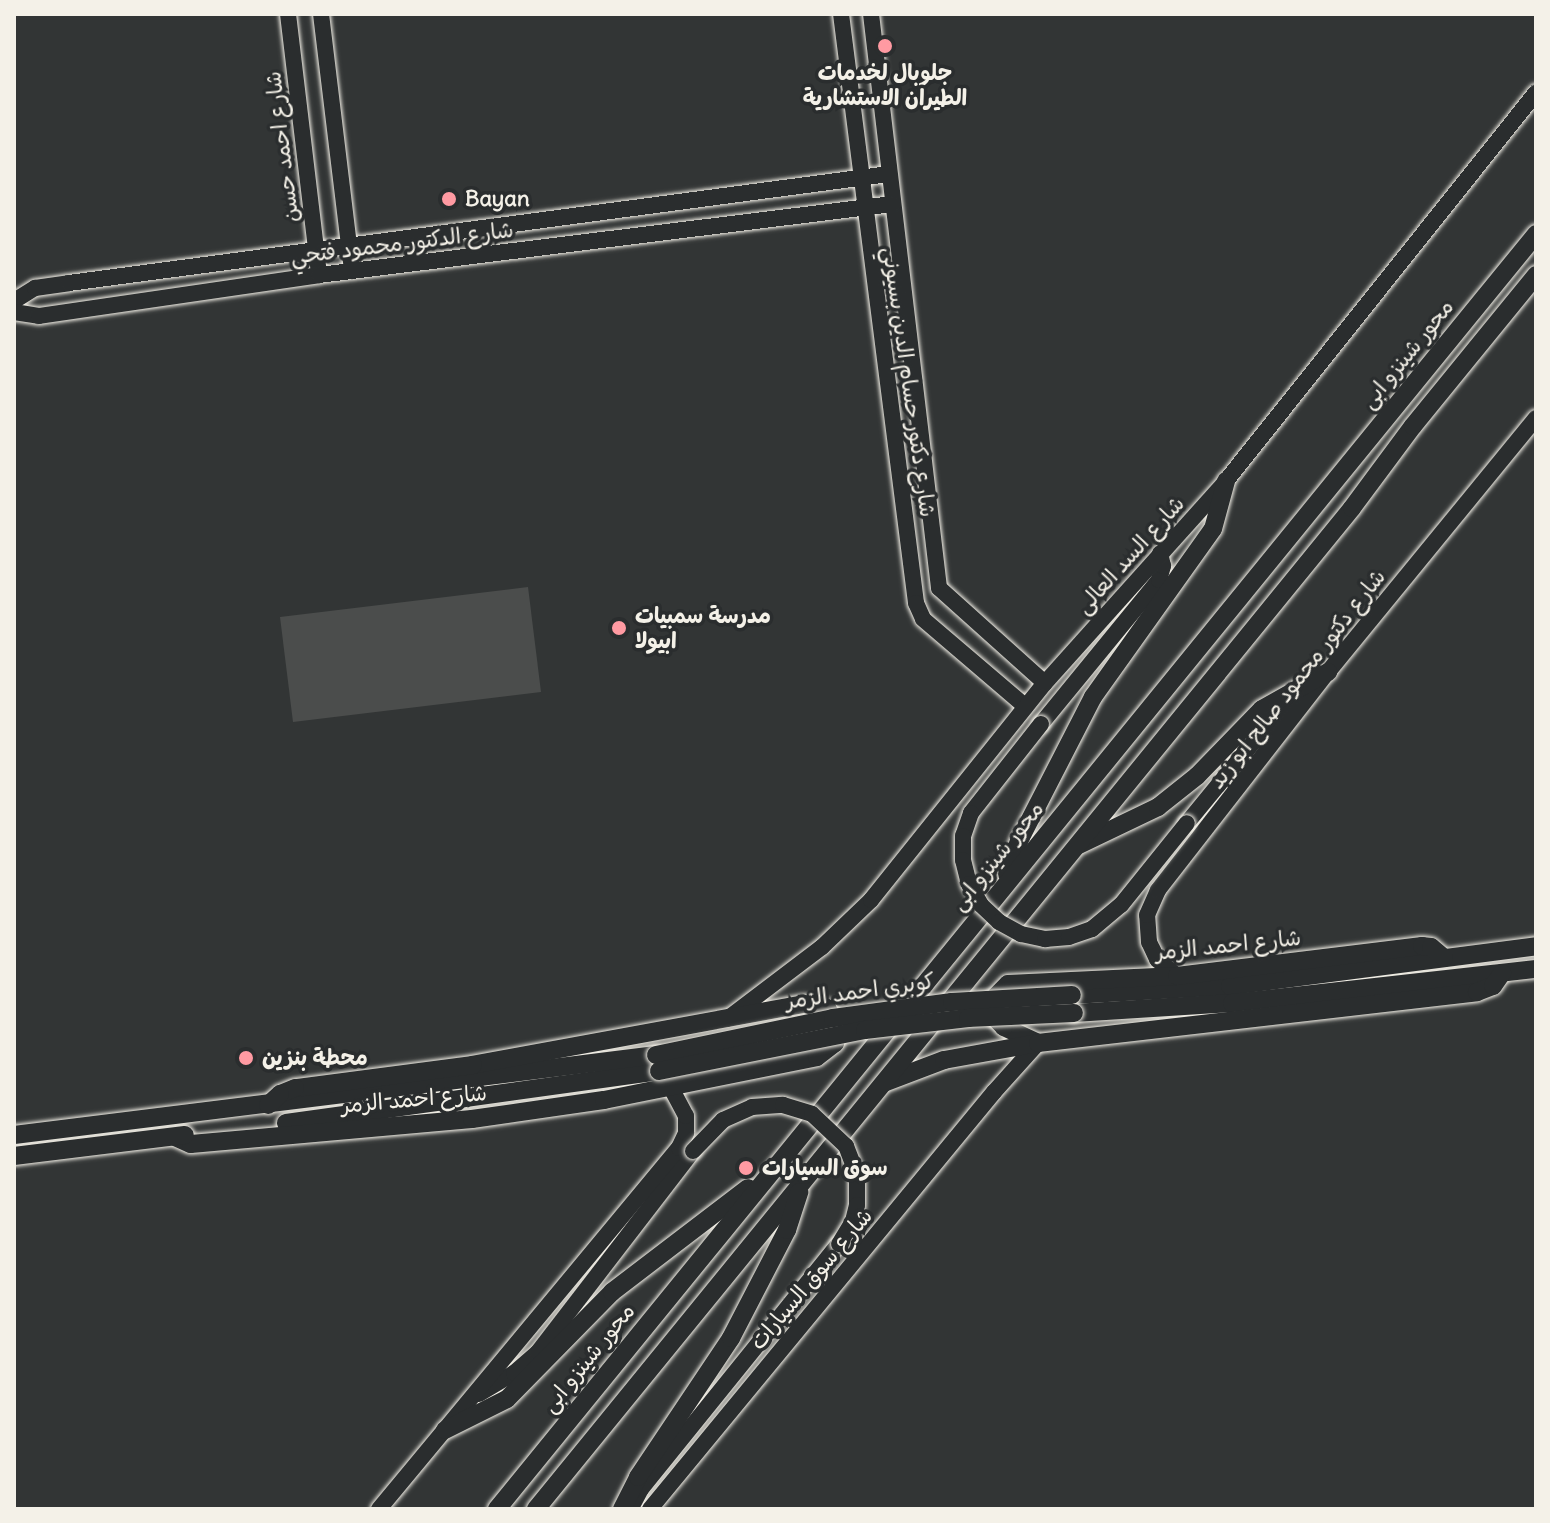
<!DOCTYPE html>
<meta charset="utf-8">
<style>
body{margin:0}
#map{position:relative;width:1550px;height:1523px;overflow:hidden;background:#323535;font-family:Delius,"Playpen Sans Arabic",sans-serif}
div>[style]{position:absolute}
.green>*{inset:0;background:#4b4d4c}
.roads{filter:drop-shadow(0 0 2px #f4f1e8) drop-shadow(0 0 2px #f4f1e8)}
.secondary>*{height:16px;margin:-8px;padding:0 8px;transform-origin:8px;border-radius:8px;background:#2a2d2e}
.primary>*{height:18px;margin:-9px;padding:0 9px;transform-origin:9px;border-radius:9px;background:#2a2d2e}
.bridges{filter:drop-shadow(0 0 2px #f4f1e8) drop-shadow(0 0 2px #f4f1e8)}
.secondary-bridge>*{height:16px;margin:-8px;padding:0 8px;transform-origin:8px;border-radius:8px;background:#2a2d2e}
.primary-bridge>*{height:18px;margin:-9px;padding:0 9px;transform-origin:9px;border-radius:9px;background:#2a2d2e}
.dots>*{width:22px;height:22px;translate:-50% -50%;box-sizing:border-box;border:4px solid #2a2d2e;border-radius:50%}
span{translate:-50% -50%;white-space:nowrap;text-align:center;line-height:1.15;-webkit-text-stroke:7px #2a2d2e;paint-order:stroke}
.poi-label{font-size:22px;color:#f4f1e8;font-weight:700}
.left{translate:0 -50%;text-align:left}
.street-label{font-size:22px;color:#f4f1e8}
.frame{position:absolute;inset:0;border:16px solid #f4f1e8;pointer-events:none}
</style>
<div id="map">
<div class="green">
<i style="clip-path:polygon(528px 587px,541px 692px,293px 722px,280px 617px)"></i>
</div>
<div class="roads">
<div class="secondary">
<i style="left:288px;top:14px;width:263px;rotate:83.2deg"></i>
<i style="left:321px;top:14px;width:259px;rotate:83.1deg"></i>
<i style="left:841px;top:14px;width:594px;rotate:82.74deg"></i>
<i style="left:916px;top:603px;width:17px;rotate:66deg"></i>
<i style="left:923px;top:619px;width:135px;rotate:40.5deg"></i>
<i style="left:871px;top:14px;width:578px;rotate:83.24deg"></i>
<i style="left:939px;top:588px;width:142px;rotate:41.9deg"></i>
<i style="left:14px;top:301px;width:25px;rotate:-32deg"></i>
<i style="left:35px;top:288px;width:34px;rotate:-8deg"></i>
<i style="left:69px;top:283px;width:827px;rotate:-7.57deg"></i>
<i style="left:14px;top:312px;width:25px;rotate:9deg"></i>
<i style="left:39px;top:316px;width:283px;rotate:-8.3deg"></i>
<i style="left:319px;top:275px;width:578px;rotate:-7.05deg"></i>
<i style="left:1041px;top:724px;width:186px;rotate:-50.7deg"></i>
<i style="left:1159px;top:580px;width:15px;rotate:-74deg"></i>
<i style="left:1163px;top:566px;width:13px;rotate:-103deg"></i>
<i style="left:1187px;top:823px;width:137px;rotate:-50.6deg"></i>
<i style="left:1274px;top:717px;width:41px;rotate:-39.1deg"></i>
<i style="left:1177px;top:976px;width:26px;rotate:-140deg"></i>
<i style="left:1157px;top:959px;width:19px;rotate:-115deg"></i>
<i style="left:1149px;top:942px;width:27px;rotate:-94deg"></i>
<i style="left:1147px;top:915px;width:27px;rotate:-66deg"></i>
<i style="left:1158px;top:890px;width:276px;rotate:-52.1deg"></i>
<i style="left:1328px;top:672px;width:328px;rotate:-50.7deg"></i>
<i style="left:727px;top:1019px;width:119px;rotate:-37.2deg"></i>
<i style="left:822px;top:947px;width:68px;rotate:-43.8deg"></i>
<i style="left:871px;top:900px;width:278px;rotate:-51.3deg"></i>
<i style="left:1045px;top:683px;width:271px;rotate:-48.1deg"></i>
<i style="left:1226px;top:481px;width:497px;rotate:-51.4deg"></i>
<i style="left:479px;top:1394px;width:41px;rotate:-31deg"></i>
<i style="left:514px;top:1373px;width:32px;rotate:-41deg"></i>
<i style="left:538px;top:1352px;width:254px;rotate:-52.4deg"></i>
<i style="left:633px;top:1504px;width:17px;rotate:-62deg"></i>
<i style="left:641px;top:1489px;width:315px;rotate:-51.1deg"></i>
<i style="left:379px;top:1509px;width:469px;rotate:-50.3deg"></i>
<i style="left:679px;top:1148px;width:17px;rotate:-65deg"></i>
<i style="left:686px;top:1133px;width:17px;rotate:-90deg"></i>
<i style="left:686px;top:1116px;width:32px;rotate:-118deg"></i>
<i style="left:650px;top:1509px;width:541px;rotate:-50.48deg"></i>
<i style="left:994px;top:1092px;width:66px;rotate:-48.1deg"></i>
</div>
<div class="primary">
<i style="left:1079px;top:845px;width:88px;rotate:-25.7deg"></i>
<i style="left:1158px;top:807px;width:50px;rotate:-38.5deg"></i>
<i style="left:1197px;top:776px;width:93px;rotate:-45.9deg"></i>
<i style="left:1262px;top:709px;width:76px;rotate:-29.3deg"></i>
<i style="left:1007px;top:874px;width:35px;rotate:-70deg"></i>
<i style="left:1019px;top:841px;width:162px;rotate:-62.8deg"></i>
<i style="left:1093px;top:697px;width:206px;rotate:-54.5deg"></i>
<i style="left:1213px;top:529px;width:50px;rotate:-74.8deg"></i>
<i style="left:1072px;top:995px;width:158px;rotate:-3.3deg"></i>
<i style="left:1230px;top:986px;width:309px;rotate:-7.4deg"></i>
<i style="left:1074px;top:1013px;width:158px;rotate:-3.6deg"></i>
<i style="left:1232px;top:1003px;width:306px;rotate:-6.4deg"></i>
<i style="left:1038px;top:1043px;width:38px;rotate:-155deg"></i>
<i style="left:1004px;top:1027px;width:11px;rotate:-135deg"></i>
<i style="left:996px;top:1019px;width:23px;rotate:-90deg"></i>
<i style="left:996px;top:996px;width:17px;rotate:-45deg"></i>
<i style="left:1008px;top:984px;width:169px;rotate:-2.7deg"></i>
<i style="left:1177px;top:976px;width:247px;rotate:-7deg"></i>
<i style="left:1422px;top:946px;width:9px;rotate:6deg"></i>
<i style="left:1431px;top:947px;width:17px;rotate:40deg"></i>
<i style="left:886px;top:1082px;width:62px;rotate:-20.8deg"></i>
<i style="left:944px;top:1060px;width:96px;rotate:-10.3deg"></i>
<i style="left:1038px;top:1043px;width:442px;rotate:-6.6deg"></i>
<i style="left:1477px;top:992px;width:17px;rotate:-21deg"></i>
<i style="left:1493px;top:986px;width:16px;rotate:-55deg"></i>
<i style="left:286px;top:1123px;width:377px;rotate:-7.9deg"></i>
<i style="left:14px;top:1135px;width:647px;rotate:-7.1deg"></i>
<i style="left:175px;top:1137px;width:17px;rotate:24deg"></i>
<i style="left:191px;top:1144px;width:282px;rotate:-5.1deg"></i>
<i style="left:472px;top:1119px;width:133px;rotate:-8.2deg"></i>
<i style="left:604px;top:1100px;width:217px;rotate:-11.4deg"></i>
<i style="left:817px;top:1057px;width:23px;rotate:-38deg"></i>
<i style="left:835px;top:1043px;width:15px;rotate:-79deg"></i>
<i style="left:838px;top:1028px;width:23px;rotate:-119deg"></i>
<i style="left:827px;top:1008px;width:23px;rotate:-170deg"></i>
<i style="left:804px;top:1004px;width:337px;rotate:169.6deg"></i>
<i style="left:473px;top:1065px;width:179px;rotate:172.6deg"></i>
<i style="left:295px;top:1088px;width:16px;rotate:158deg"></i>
<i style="left:280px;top:1094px;width:16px;rotate:137deg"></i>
<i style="left:14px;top:1156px;width:172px;rotate:-7deg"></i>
<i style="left:445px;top:1430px;width:69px;rotate:-26.6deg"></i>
<i style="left:507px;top:1399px;width:150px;rotate:-45.5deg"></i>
<i style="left:612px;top:1292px;width:171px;rotate:-37.4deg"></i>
<i style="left:497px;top:1509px;width:1645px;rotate:-50.82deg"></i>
<i style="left:536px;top:1509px;width:1291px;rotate:-50.81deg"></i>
<i style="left:1352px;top:508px;width:102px;rotate:-53.4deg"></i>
<i style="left:1413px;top:426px;width:195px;rotate:-50.8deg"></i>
<i style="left:622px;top:1509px;width:36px;rotate:-63deg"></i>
<i style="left:638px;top:1477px;width:167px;rotate:-56.2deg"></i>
<i style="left:731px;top:1338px;width:122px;rotate:-62.6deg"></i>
<i style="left:787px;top:1230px;width:40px;rotate:-72deg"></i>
</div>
</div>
<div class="bridges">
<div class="secondary-bridge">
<i style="left:1041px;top:724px;width:113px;rotate:128.2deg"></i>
<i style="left:971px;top:813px;width:24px;rotate:109deg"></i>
<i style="left:963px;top:836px;width:24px;rotate:90deg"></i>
<i style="left:963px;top:860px;width:25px;rotate:76deg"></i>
<i style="left:969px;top:884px;width:24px;rotate:60deg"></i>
<i style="left:981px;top:905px;width:25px;rotate:43deg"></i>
<i style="left:999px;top:922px;width:25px;rotate:29deg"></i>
<i style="left:1021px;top:934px;width:25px;rotate:12deg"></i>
<i style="left:1045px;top:939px;width:24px;rotate:-5deg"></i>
<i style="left:1069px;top:937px;width:24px;rotate:-19deg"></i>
<i style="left:1092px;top:929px;width:38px;rotate:-40deg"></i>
<i style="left:1121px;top:905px;width:105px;rotate:-51.2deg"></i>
<i style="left:693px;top:1151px;width:43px;rotate:-45.9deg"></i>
<i style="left:723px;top:1120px;width:32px;rotate:-24deg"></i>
<i style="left:752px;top:1107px;width:31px;rotate:-4deg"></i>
<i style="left:783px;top:1105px;width:30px;rotate:17deg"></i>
<i style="left:812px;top:1114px;width:47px;rotate:43.3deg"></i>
<i style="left:846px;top:1146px;width:31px;rotate:69deg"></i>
<i style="left:857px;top:1175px;width:30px;rotate:90deg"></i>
<i style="left:857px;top:1205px;width:16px;rotate:104deg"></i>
<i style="left:853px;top:1221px;width:27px;rotate:121deg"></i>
</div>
<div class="primary-bridge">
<i style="left:656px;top:1055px;width:181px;rotate:-11.8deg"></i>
<i style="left:833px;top:1018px;width:120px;rotate:-7.7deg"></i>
<i style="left:952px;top:1002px;width:120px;rotate:-3.3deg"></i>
<i style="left:659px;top:1071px;width:210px;rotate:-11.3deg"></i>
<i style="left:865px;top:1030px;width:104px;rotate:-6.6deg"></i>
<i style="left:968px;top:1018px;width:106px;rotate:-2.7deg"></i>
</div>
</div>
<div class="dots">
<i style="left:885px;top:46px;background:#ff9aa2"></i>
<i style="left:449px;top:199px;background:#ff9aa2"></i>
<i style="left:619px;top:628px;background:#ff9aa2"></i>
<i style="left:246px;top:1058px;background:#ff9aa2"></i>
<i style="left:746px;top:1168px;background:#ff9aa2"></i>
</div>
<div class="poi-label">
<span style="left:885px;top:85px">جلوبال لخدمات<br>الطيران الاستشارية</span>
<span class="left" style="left:465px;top:199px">Bayan</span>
<span class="left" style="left:635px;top:628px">مدرسة سمبيات<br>ابيولا</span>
<span class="left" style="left:262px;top:1058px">محطة بنزين</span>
<span class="left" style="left:762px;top:1168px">سوق السيارات</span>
</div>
<div class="street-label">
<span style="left:282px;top:147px;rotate:-97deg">شارع احمد حسن</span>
<span style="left:402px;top:243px;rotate:-7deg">شارع الدكتور محمود فتحي</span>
<span style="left:1407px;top:354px;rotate:-51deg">محور شينزو ابى</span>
<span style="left:909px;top:382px;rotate:82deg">شارع دكتور حسام الدين بسيوني</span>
<span style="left:1130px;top:555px;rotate:-48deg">شارع السد العالى</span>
<span style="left:1297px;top:679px;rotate:-52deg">شارع دكتور محمود صالح ابو زيد</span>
<span style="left:997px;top:856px;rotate:-51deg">محور شينزو ابى</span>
<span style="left:1228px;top:945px;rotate:-6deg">شارع احمد الزمر</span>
<span style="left:860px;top:991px;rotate:-8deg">كوبري احمد الزمر</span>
<span style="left:414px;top:1099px;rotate:-5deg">شارع احمد الزمر</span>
<span style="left:811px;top:1279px;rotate:-50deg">شارع سوق السيارات</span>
<span style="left:588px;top:1358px;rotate:-51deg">محور شينزو ابى</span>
</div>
<div class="frame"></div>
</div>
